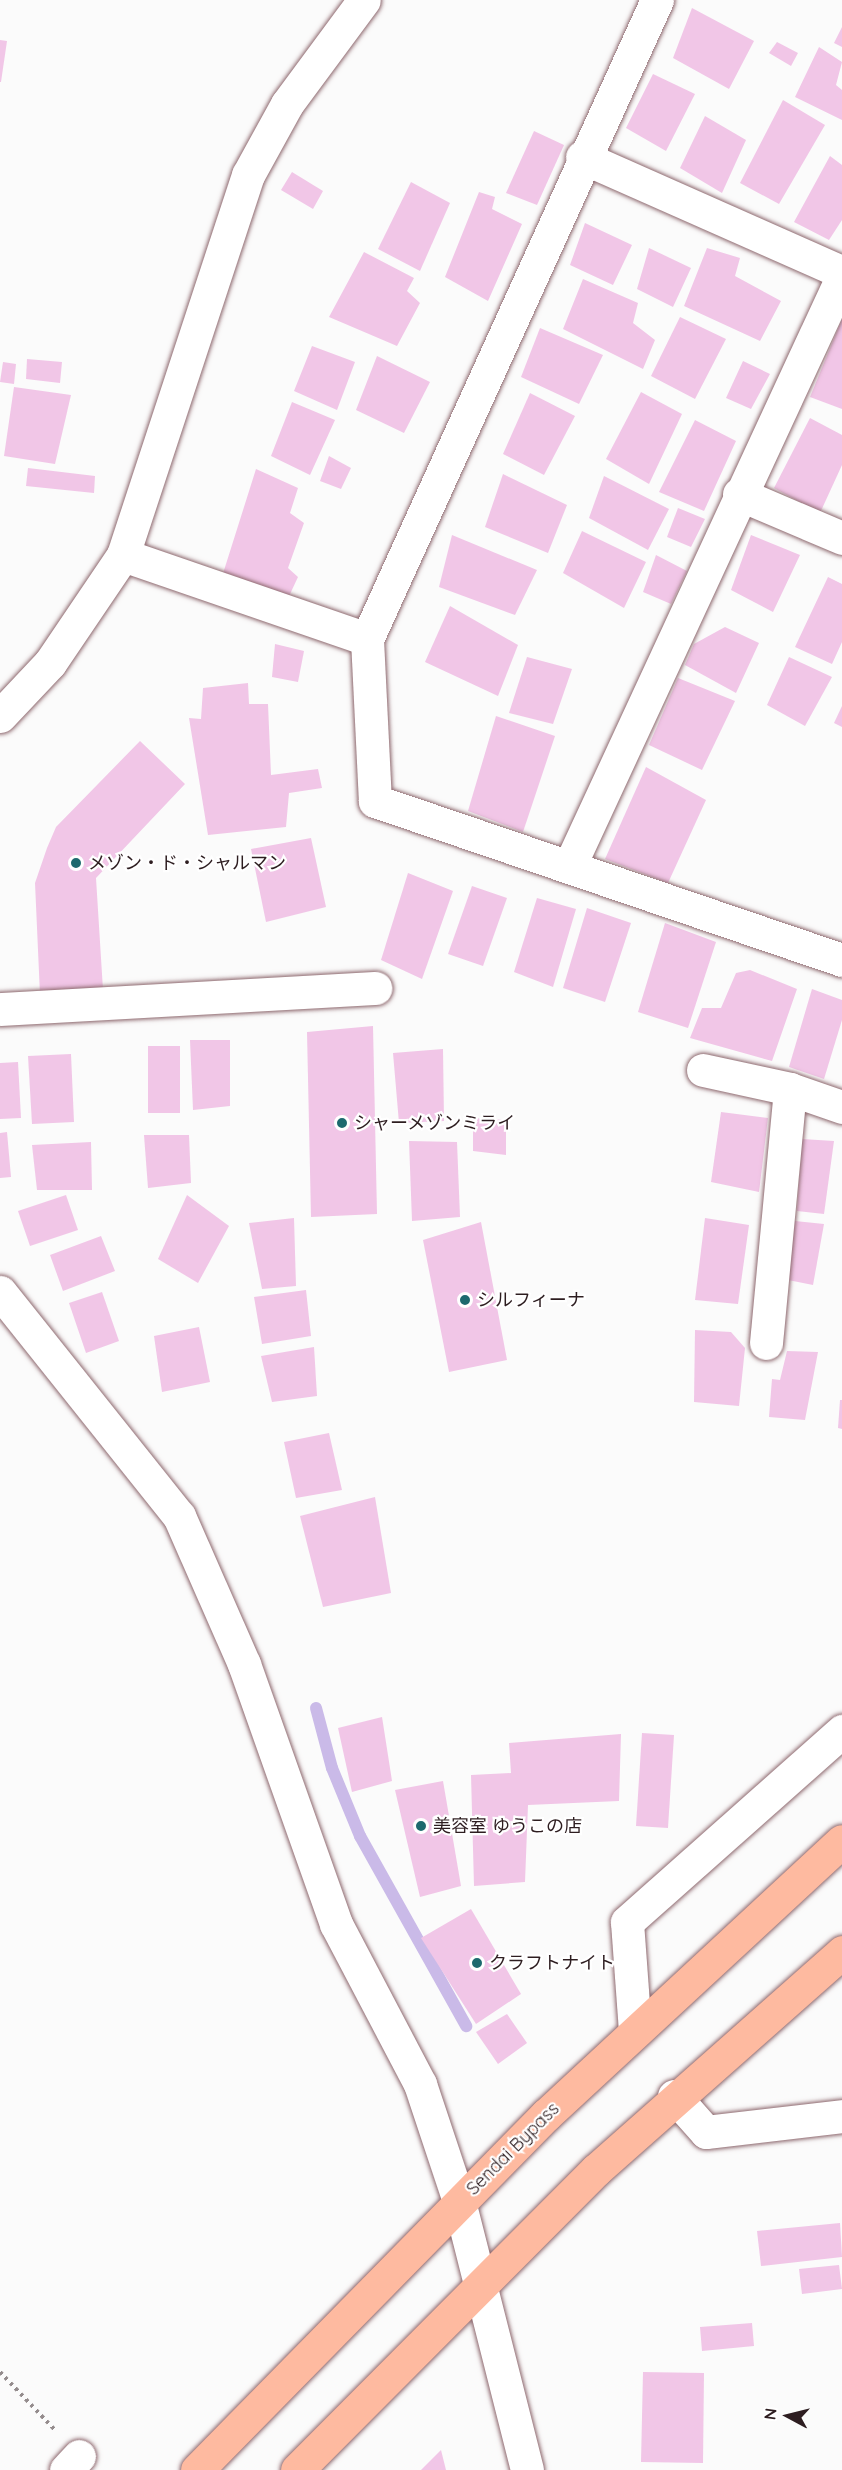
<!DOCTYPE html>
<meta charset="utf-8">
<style>
body{margin:0}
#map{position:relative;width:842px;height:2470px;overflow:hidden;background:#fbfbfb;font-family:Quicksand,"Noto Sans JP",sans-serif}
div>[style]{position:absolute}
.stream>*{height:12px;margin:-6px;padding:0 6px;transform-origin:6px;border-radius:6px;background:#cabae8}
.building>*{inset:0;background:#f1c6e7}
.path>*{height:4px;margin-top:-2px;transform-origin:0;background:repeating-linear-gradient(90deg,#948c8d 0 3px,transparent 0 7.5px)}
.roads{filter:drop-shadow(0 0 2px #8e696f) drop-shadow(0 0 2px #8e696f)}
.minor>*{height:33px;margin:-16.5px;padding:0 16.5px;transform-origin:16.5px;border-radius:16.5px;background:#fff}
.tertiary>*{height:33px;margin:-16.5px;padding:0 16.5px;transform-origin:16.5px;border-radius:16.5px;background:#fff}
.trunk>*{height:33px;margin:-16.5px;padding:0 16.5px;transform-origin:16.5px;border-radius:16.5px;background:#febaa0}
.dots>*{width:16px;height:16px;translate:-50% -50%;box-sizing:border-box;border:3px solid #fff;border-radius:50%}
span{translate:-50% -50%;white-space:nowrap;text-align:center;line-height:1.15;-webkit-text-stroke:4.5px #fff;paint-order:stroke}
.poi-label{font-size:18px;color:#2d1d20}
.left{translate:0 -50%;text-align:left}
.street-label{font-size:18px;color:#2d1d20}
.north{position:absolute;left:758px;top:2386px;width:60px;height:60px;-webkit-text-stroke:4px #fff;paint-order:stroke;rotate:277deg;font-size:16px;font-weight:700;line-height:24px;text-align:center;color:#2d1d20}
.north::after{content:'';display:block;margin:auto;width:21px;height:27px;background:#2d1d20;clip-path:polygon(50% 0,100% 100%,50% 72%,0 100%)}
</style>
<div id="map">
<div class="stream">
<i style="left:316px;top:1708px;width:62px;rotate:75.1deg"></i>
<i style="left:332px;top:1768px;width:74px;rotate:67.6deg"></i>
<i style="left:360px;top:1836px;width:218px;rotate:60.8deg"></i>
</div>
<div class="building">
<i style="clip-path:polygon(692px 8px,754px 41px,729px 89px,673px 58px)"></i>
<i style="clip-path:polygon(842px 27px,842px 47px,834px 43px)"></i>
<i style="clip-path:polygon(0 40px,7px 41px,1px 82px,0 82px)"></i>
<i style="clip-path:polygon(777px 42px,798px 53px,791px 66px,769px 53px)"></i>
<i style="clip-path:polygon(819px 47px,842px 62px,836px 85px,842px 90px,842px 120px,795px 97px)"></i>
<i style="clip-path:polygon(653px 74px,695px 94px,666px 151px,626px 128px)"></i>
<i style="clip-path:polygon(783px 100px,825px 125px,779px 204px,740px 183px)"></i>
<i style="clip-path:polygon(705px 116px,746px 140px,722px 193px,680px 168px)"></i>
<i style="clip-path:polygon(534px 131px,564px 145px,537px 205px,506px 193px)"></i>
<i style="clip-path:polygon(830px 156px,842px 165px,842px 220px,829px 240px,794px 222px)"></i>
<i style="clip-path:polygon(292px 172px,323px 191px,313px 209px,281px 190px)"></i>
<i style="clip-path:polygon(411px 182px,450px 203px,420px 271px,378px 249px)"></i>
<i style="clip-path:polygon(479px 192px,495px 197px,492px 209px,522px 224px,488px 301px,445px 277px)"></i>
<i style="clip-path:polygon(585px 223px,632px 245px,613px 285px,570px 265px)"></i>
<i style="clip-path:polygon(649px 248px,691px 268px,673px 307px,637px 289px)"></i>
<i style="clip-path:polygon(707px 248px,740px 258px,735px 276px,781px 301px,760px 341px,684px 306px)"></i>
<i style="clip-path:polygon(364px 252px,414px 278px,407px 291px,420px 303px,397px 346px,329px 317px)"></i>
<i style="clip-path:polygon(583px 279px,638px 303px,633px 323px,655px 340px,643px 369px,563px 329px)"></i>
<i style="clip-path:polygon(680px 317px,726px 339px,695px 399px,651px 376px)"></i>
<i style="clip-path:polygon(842px 319px,842px 409px,810px 397px)"></i>
<i style="clip-path:polygon(540px 328px,603px 355px,579px 404px,521px 377px)"></i>
<i style="clip-path:polygon(312px 346px,355px 362px,337px 410px,294px 391px)"></i>
<i style="clip-path:polygon(377px 356px,430px 382px,404px 433px,356px 410px)"></i>
<i style="clip-path:polygon(27px 359px,62px 362px,60px 383px,26px 379px)"></i>
<i style="clip-path:polygon(743px 361px,770px 374px,751px 409px,726px 398px)"></i>
<i style="clip-path:polygon(3px 362px,16px 364px,14px 384px,0 382px)"></i>
<i style="clip-path:polygon(14px 387px,71px 395px,55px 464px,4px 456px)"></i>
<i style="clip-path:polygon(641px 392px,682px 414px,649px 484px,606px 459px)"></i>
<i style="clip-path:polygon(530px 393px,575px 416px,544px 475px,503px 454px)"></i>
<i style="clip-path:polygon(292px 402px,335px 420px,310px 475px,271px 456px)"></i>
<i style="clip-path:polygon(810px 418px,842px 435px,842px 465px,820px 513px,774px 488px)"></i>
<i style="clip-path:polygon(695px 420px,736px 441px,704px 511px,659px 492px)"></i>
<i style="clip-path:polygon(329px 456px,351px 468px,341px 489px,320px 481px)"></i>
<i style="clip-path:polygon(28px 468px,95px 476px,94px 493px,26px 486px)"></i>
<i style="clip-path:polygon(256px 469px,298px 488px,290px 513px,304px 523px,288px 568px,298px 577px,283px 609px,220px 583px)"></i>
<i style="clip-path:polygon(503px 474px,567px 505px,548px 553px,485px 527px)"></i>
<i style="clip-path:polygon(604px 476px,669px 509px,648px 550px,589px 518px)"></i>
<i style="clip-path:polygon(678px 508px,705px 519px,691px 547px,667px 537px)"></i>
<i style="clip-path:polygon(582px 531px,646px 562px,624px 608px,563px 573px)"></i>
<i style="clip-path:polygon(452px 535px,537px 570px,515px 615px,439px 587px)"></i>
<i style="clip-path:polygon(751px 535px,800px 555px,773px 612px,731px 590px)"></i>
<i style="clip-path:polygon(656px 555px,687px 571px,671px 604px,643px 592px)"></i>
<i style="clip-path:polygon(828px 577px,842px 584px,842px 642px,832px 664px,795px 647px)"></i>
<i style="clip-path:polygon(450px 606px,518px 645px,498px 696px,425px 662px)"></i>
<i style="clip-path:polygon(725px 627px,759px 643px,736px 693px,685px 665px,694px 644px)"></i>
<i style="clip-path:polygon(275px 644px,304px 651px,298px 682px,272px 677px)"></i>
<i style="clip-path:polygon(527px 657px,572px 669px,553px 724px,509px 713px)"></i>
<i style="clip-path:polygon(789px 657px,832px 677px,805px 726px,767px 705px)"></i>
<i style="clip-path:polygon(678px 678px,735px 701px,702px 770px,649px 745px)"></i>
<i style="clip-path:polygon(248px 683px,249px 704px,268px 704px,271px 775px,318px 769px,322px 788px,289px 793px,286px 827px,208px 835px,189px 718px,201px 719px,203px 688px)"></i>
<i style="clip-path:polygon(842px 706px,842px 727px,834px 723px)"></i>
<i style="clip-path:polygon(496px 716px,555px 736px,523px 832px,468px 811px)"></i>
<i style="clip-path:polygon(140px 741px,185px 784px,96px 878px,103px 990px,40px 995px,35px 883px,47px 848px,56px 827px)"></i>
<i style="clip-path:polygon(646px 767px,706px 800px,668px 883px,605px 859px)"></i>
<i style="clip-path:polygon(311px 838px,326px 907px,266px 922px,251px 849px)"></i>
<i style="clip-path:polygon(408px 873px,453px 891px,422px 979px,381px 960px)"></i>
<i style="clip-path:polygon(472px 886px,507px 898px,483px 966px,448px 954px)"></i>
<i style="clip-path:polygon(537px 898px,576px 909px,553px 987px,514px 972px)"></i>
<i style="clip-path:polygon(587px 908px,631px 923px,605px 1002px,563px 988px)"></i>
<i style="clip-path:polygon(665px 923px,716px 942px,688px 1028px,638px 1012px)"></i>
<i style="clip-path:polygon(750px 970px,797px 989px,772px 1061px,690px 1038px,702px 1008px,721px 1008px,736px 973px)"></i>
<i style="clip-path:polygon(812px 989px,842px 1000px,842px 1020px,824px 1079px,789px 1067px)"></i>
<i style="clip-path:polygon(373px 1026px,377px 1214px,311px 1217px,307px 1032px)"></i>
<i style="clip-path:polygon(190px 1040px,230px 1040px,230px 1106px,193px 1110px)"></i>
<i style="clip-path:polygon(148px 1046px,180px 1046px,180px 1113px,148px 1113px)"></i>
<i style="clip-path:polygon(443px 1049px,444px 1121px,399px 1123px,393px 1053px)"></i>
<i style="clip-path:polygon(71px 1054px,74px 1122px,32px 1124px,28px 1056px)"></i>
<i style="clip-path:polygon(18px 1062px,21px 1118px,0 1119px,0 1063px)"></i>
<i style="clip-path:polygon(721px 1112px,768px 1118px,759px 1192px,711px 1182px)"></i>
<i style="clip-path:polygon(473px 1118px,506px 1120px,506px 1155px,473px 1151px)"></i>
<i style="clip-path:polygon(7px 1132px,11px 1177px,0 1178px,0 1133px)"></i>
<i style="clip-path:polygon(144px 1135px,189px 1135px,191px 1183px,148px 1188px)"></i>
<i style="clip-path:polygon(802px 1139px,834px 1141px,824px 1214px,797px 1211px)"></i>
<i style="clip-path:polygon(409px 1141px,457px 1142px,460px 1217px,412px 1221px)"></i>
<i style="clip-path:polygon(91px 1142px,92px 1190px,37px 1190px,32px 1145px)"></i>
<i style="clip-path:polygon(66px 1195px,78px 1230px,30px 1246px,18px 1211px)"></i>
<i style="clip-path:polygon(187px 1195px,229px 1226px,198px 1283px,158px 1259px)"></i>
<i style="clip-path:polygon(294px 1218px,296px 1286px,262px 1289px,249px 1223px)"></i>
<i style="clip-path:polygon(705px 1218px,749px 1225px,738px 1304px,695px 1300px)"></i>
<i style="clip-path:polygon(795px 1221px,824px 1224px,813px 1285px,788px 1280px)"></i>
<i style="clip-path:polygon(481px 1222px,507px 1360px,449px 1372px,423px 1240px)"></i>
<i style="clip-path:polygon(101px 1236px,115px 1271px,63px 1291px,50px 1255px)"></i>
<i style="clip-path:polygon(306px 1290px,311px 1336px,262px 1344px,254px 1297px)"></i>
<i style="clip-path:polygon(102px 1292px,119px 1341px,86px 1353px,69px 1303px)"></i>
<i style="clip-path:polygon(199px 1327px,210px 1382px,162px 1392px,154px 1336px)"></i>
<i style="clip-path:polygon(695px 1330px,731px 1332px,745px 1348px,739px 1406px,694px 1402px)"></i>
<i style="clip-path:polygon(314px 1347px,317px 1396px,272px 1402px,261px 1356px)"></i>
<i style="clip-path:polygon(787px 1351px,818px 1352px,805px 1420px,769px 1417px,772px 1379px,780px 1380px)"></i>
<i style="clip-path:polygon(840px 1400px,842px 1400px,842px 1429px,838px 1428px)"></i>
<i style="clip-path:polygon(329px 1433px,342px 1490px,296px 1498px,284px 1442px)"></i>
<i style="clip-path:polygon(375px 1497px,391px 1593px,323px 1607px,300px 1516px)"></i>
<i style="clip-path:polygon(382px 1717px,392px 1781px,352px 1792px,338px 1728px)"></i>
<i style="clip-path:polygon(642px 1733px,674px 1735px,668px 1828px,636px 1826px)"></i>
<i style="clip-path:polygon(621px 1734px,619px 1801px,528px 1805px,525px 1882px,474px 1886px,471px 1775px,511px 1773px,509px 1743px)"></i>
<i style="clip-path:polygon(443px 1781px,461px 1886px,420px 1897px,395px 1790px)"></i>
<i style="clip-path:polygon(471px 1909px,521px 1994px,476px 2024px,421px 1938px)"></i>
<i style="clip-path:polygon(507px 2014px,527px 2043px,498px 2064px,476px 2032px)"></i>
<i style="clip-path:polygon(840px 2223px,842px 2257px,761px 2266px,757px 2231px)"></i>
<i style="clip-path:polygon(839px 2265px,842px 2289px,802px 2294px,799px 2269px)"></i>
<i style="clip-path:polygon(752px 2323px,754px 2346px,702px 2351px,700px 2327px)"></i>
<i style="clip-path:polygon(643px 2372px,704px 2373px,703px 2463px,641px 2462px)"></i>
<i style="clip-path:polygon(441px 2450px,446px 2470px,421px 2470px)"></i>
</div>
<div class="path">
<i style="left:0;top:2372px;width:80px;rotate:46.5deg"></i>
</div>
<div class="roads">
<div class="minor">
<i style="left:657px;top:0;width:702px;rotate:114.41deg"></i>
<i style="left:367px;top:639px;width:162px;rotate:87.2deg"></i>
<i style="left:375px;top:801px;width:493px;rotate:18.8deg"></i>
<i style="left:582px;top:157px;width:284px;rotate:23.9deg"></i>
<i style="left:739px;top:494px;width:112px;rotate:23.1deg"></i>
<i style="left:123px;top:555px;width:258px;rotate:19deg"></i>
<i style="left:569px;top:867px;width:650px;rotate:-65.17deg"></i>
<i style="left:0;top:1009px;width:376px;rotate:-3.2deg"></i>
<i style="left:703px;top:1070px;width:89px;rotate:12.3deg"></i>
<i style="left:790px;top:1089px;width:55px;rotate:19.1deg"></i>
<i style="left:766px;top:1343px;width:255px;rotate:-84.6deg"></i>
<i style="left:635px;top:2031px;width:109px;rotate:-94.2deg"></i>
<i style="left:627px;top:1922px;width:288px;rotate:-41.6deg"></i>
<i style="left:674px;top:2096px;width:48px;rotate:48.4deg"></i>
<i style="left:706px;top:2132px;width:137px;rotate:-6.7deg"></i>
<i style="left:66px;top:2470px;width:19px;rotate:-47deg"></i>
</div>
<div class="tertiary">
<i style="left:0;top:716px;width:73px;rotate:-46.7deg"></i>
<i style="left:50px;top:663px;width:130px;rotate:-55.9deg"></i>
<i style="left:123px;top:555px;width:400px;rotate:-71.8deg"></i>
<i style="left:248px;top:175px;width:81px;rotate:-61.2deg"></i>
<i style="left:287px;top:104px;width:129px;rotate:-53.5deg"></i>
<i style="left:0;top:1292px;width:287px;rotate:51.4deg"></i>
<i style="left:179px;top:1516px;width:162px;rotate:66.3deg"></i>
<i style="left:244px;top:1664px;width:276px;rotate:70.5deg"></i>
<i style="left:336px;top:1924px;width:181px;rotate:62.3deg"></i>
<i style="left:420px;top:2084px;width:123px;rotate:71.6deg"></i>
<i style="left:459px;top:2201px;width:277px;rotate:75.8deg"></i>
</div>
<div class="trunk">
<i style="left:197px;top:2470px;width:498px;rotate:-45.5deg"></i>
<i style="left:546px;top:2115px;width:403px;rotate:-42.8deg"></i>
<i style="left:297px;top:2470px;width:424px;rotate:-45.1deg"></i>
<i style="left:596px;top:2170px;width:329px;rotate:-41.5deg"></i>
</div>
</div>
<div class="dots">
<i style="left:76px;top:863px;background:#1d696e"></i>
<i style="left:342px;top:1123px;background:#1d696e"></i>
<i style="left:465px;top:1300px;background:#1d696e"></i>
<i style="left:421px;top:1826px;background:#1d696e"></i>
<i style="left:477px;top:1963px;background:#1d696e"></i>
</div>
<div class="poi-label">
<span class="left" style="left:88px;top:863px">メゾン・ド・シャルマン</span>
<span class="left" style="left:354px;top:1123px">シャーメゾンミライ</span>
<span class="left" style="left:477px;top:1300px">シルフィーナ</span>
<span class="left" style="left:433px;top:1826px">美容室 ゆうこの店</span>
<span class="left" style="left:489px;top:1963px">クラフトナイト</span>
</div>
<div class="street-label">
<span style="left:513px;top:2149px;rotate:-45deg">Sendai Bypass</span>
</div>
<div class="north">N</div>
</div>
